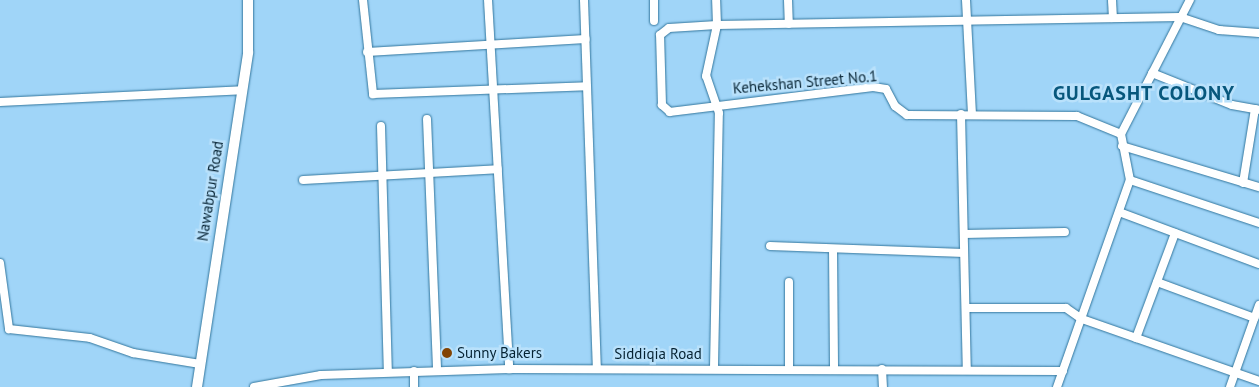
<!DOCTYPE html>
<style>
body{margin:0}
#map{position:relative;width:1259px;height:387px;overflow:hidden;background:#a0d5f8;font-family:"PT Sans",sans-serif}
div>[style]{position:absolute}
.roads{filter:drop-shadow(0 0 1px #32769d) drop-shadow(0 0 1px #32769d)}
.minor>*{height:8px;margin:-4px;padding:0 4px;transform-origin:4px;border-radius:4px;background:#fff}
.tertiary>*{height:10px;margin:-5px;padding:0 5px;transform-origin:5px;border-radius:5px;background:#fff}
.dots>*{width:14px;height:14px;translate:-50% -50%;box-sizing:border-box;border:2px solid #b9e1fb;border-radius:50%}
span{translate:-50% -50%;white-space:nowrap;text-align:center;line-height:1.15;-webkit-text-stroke:5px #b9e1fb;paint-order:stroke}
.street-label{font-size:15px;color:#052232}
.poi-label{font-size:15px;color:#052232}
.left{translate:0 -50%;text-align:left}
.district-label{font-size:20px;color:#07577c;font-weight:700;letter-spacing:1px}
</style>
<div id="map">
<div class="roads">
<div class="minor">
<i style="left:363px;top:0;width:95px;rotate:83.9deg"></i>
<i style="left:373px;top:94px;width:214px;rotate:-2.1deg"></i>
<i style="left:488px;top:0;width:370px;rotate:86.7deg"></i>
<i style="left:584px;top:0;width:368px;rotate:88deg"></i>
<i style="left:654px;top:0;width:21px;rotate:90deg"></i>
<i style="left:788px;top:0;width:24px;rotate:88deg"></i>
<i style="left:966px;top:0;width:113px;rotate:87deg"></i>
<i style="left:1112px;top:0;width:18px;rotate:87deg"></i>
<i style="left:367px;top:52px;width:219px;rotate:-3.4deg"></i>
<i style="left:1152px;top:73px;width:86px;rotate:21.8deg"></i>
<i style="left:1232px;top:105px;width:27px;rotate:10deg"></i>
<i style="left:0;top:102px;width:242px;rotate:-2.8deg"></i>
<i style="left:961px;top:114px;width:255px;rotate:88.7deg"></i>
<i style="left:427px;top:119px;width:252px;rotate:87.7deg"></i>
<i style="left:381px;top:126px;width:246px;rotate:88.4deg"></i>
<i style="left:1121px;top:134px;width:48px;rotate:-157.8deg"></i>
<i style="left:1077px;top:116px;width:170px;rotate:-179.7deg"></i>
<i style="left:907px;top:115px;width:15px;rotate:-143deg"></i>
<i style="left:895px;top:106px;width:19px;rotate:-118deg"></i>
<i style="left:886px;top:89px;width:13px;rotate:-171deg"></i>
<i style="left:873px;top:87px;width:205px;rotate:173deg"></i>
<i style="left:670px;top:112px;width:11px;rotate:-139deg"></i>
<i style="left:662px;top:105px;width:70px;rotate:-91.6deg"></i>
<i style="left:660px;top:35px;width:11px;rotate:-38deg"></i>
<i style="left:669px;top:28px;width:48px;rotate:-3.6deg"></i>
<i style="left:717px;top:25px;width:463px;rotate:-1deg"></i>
<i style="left:1180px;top:17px;width:41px;rotate:18.4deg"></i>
<i style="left:1219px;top:30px;width:40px;rotate:4.3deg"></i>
<i style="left:1122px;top:146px;width:143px;rotate:16.7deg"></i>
<i style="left:303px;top:180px;width:195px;rotate:-3.2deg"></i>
<i style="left:1130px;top:180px;width:136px;rotate:18.4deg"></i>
<i style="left:1243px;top:183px;width:75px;rotate:-80.8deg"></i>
<i style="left:1119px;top:212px;width:149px;rotate:20.4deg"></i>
<i style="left:964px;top:234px;width:101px;rotate:-1.1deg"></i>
<i style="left:770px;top:246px;width:194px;rotate:2.1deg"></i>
<i style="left:833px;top:249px;width:119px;rotate:89.5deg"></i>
<i style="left:0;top:263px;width:67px;rotate:82.2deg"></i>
<i style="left:9px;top:329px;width:81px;rotate:6.3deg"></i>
<i style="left:90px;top:338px;width:46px;rotate:19.2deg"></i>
<i style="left:133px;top:353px;width:68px;rotate:9.3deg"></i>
<i style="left:1157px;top:282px;width:104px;rotate:20.2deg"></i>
<i style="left:966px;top:308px;width:100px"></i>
<i style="left:1066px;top:308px;width:19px;rotate:35deg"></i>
<i style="left:1082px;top:319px;width:188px;rotate:19.3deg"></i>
<i style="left:1136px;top:338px;width:112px;rotate:-69.6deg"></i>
<i style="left:714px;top:367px;width:254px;rotate:-88.9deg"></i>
<i style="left:719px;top:113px;width:39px;rotate:-109deg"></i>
<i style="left:706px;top:76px;width:52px;rotate:-77.8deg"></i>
<i style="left:717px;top:25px;width:25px;rotate:-92deg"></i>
<i style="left:789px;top:368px;width:86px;rotate:-90deg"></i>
<i style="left:882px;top:369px;width:18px;rotate:87deg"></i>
<i style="left:414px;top:371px;width:16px;rotate:90deg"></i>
<i style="left:254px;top:387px;width:68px;rotate:-10.2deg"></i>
<i style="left:321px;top:375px;width:188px;rotate:-1.8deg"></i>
<i style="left:509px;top:369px;width:554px;rotate:0.21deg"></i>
<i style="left:1057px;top:387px;width:219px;rotate:-70.6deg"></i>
<i style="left:1130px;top:180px;width:47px;rotate:-101.1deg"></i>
<i style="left:1121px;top:134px;width:151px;rotate:-62.8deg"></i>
<i style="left:1230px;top:387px;width:87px;rotate:-70.5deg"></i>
</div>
<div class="tertiary">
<i style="left:197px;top:387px;width:339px;rotate:-81.3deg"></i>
<i style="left:248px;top:52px;width:52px;rotate:-90deg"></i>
</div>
</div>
<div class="dots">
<i style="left:447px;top:353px;background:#824404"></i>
</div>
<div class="street-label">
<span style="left:805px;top:82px;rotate:-5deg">Kehekshan Street No.1</span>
<span style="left:210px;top:191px;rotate:-81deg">Nawabpur Road</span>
<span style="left:658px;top:354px">Siddiqia Road</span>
</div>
<div class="poi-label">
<span class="left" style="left:457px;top:353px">Sunny Bakers</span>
</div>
<div class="district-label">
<span style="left:1144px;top:93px">GULGASHT COLONY</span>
</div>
</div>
